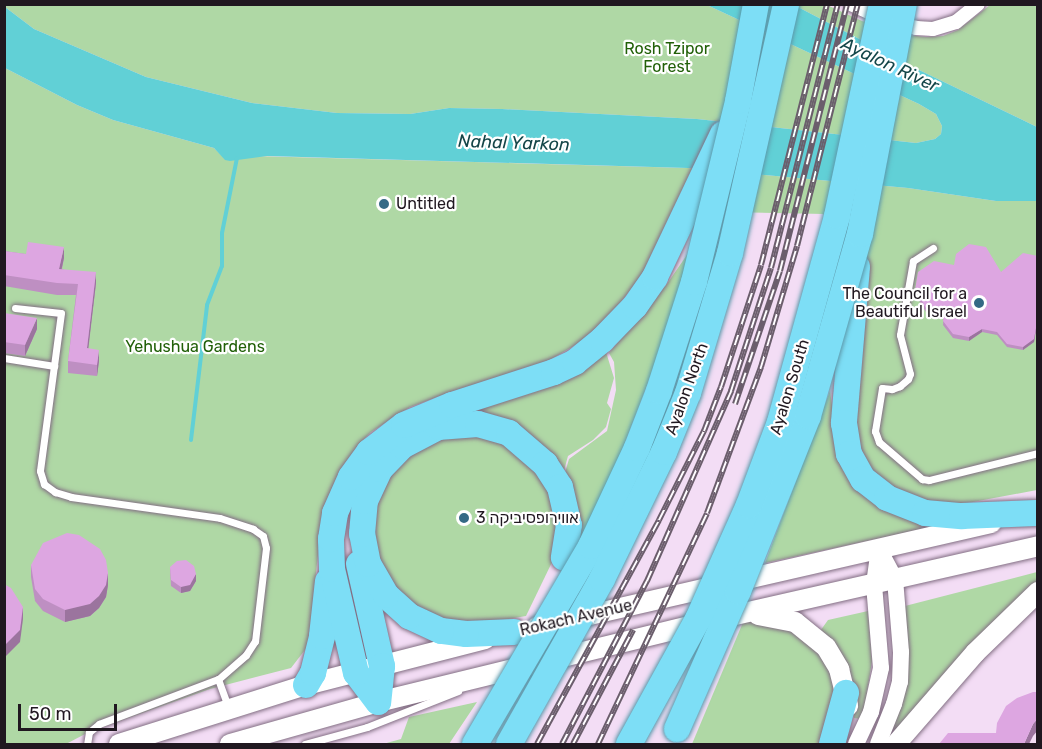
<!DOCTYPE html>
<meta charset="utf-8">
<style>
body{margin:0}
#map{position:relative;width:1042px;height:749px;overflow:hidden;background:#f3ddf5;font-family:Rubik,Heebo,sans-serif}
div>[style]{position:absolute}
.green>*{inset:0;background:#afd8a5}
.water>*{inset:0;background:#61d0d6}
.stream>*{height:4px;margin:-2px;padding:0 2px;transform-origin:2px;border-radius:2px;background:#61d0d6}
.roads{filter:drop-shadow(0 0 2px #826e83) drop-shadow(0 0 2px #826e83)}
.service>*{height:7px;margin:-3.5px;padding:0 3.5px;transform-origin:3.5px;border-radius:3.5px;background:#fff}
.minor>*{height:14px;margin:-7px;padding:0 7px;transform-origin:7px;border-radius:7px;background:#fff}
.tertiary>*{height:16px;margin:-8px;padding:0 8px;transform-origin:8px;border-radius:8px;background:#fff}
.secondary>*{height:20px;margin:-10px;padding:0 10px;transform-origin:10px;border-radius:10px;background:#fff}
.motorway>*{height:26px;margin:-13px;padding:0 13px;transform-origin:13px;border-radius:13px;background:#7ddef6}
.rail>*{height:6px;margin-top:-3px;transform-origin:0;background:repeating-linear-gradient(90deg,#fff 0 11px,#6b5e6c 0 22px);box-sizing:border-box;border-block:2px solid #6b5e6c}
.bridges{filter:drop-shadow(0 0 2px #5c99ab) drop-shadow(0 0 2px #5c99ab)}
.motorway-bridge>*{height:26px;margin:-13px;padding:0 13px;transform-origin:13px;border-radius:13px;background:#7ddef6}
.wall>*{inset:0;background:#be8fc2}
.shaded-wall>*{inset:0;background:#9b749e}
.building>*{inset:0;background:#dda6e1}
.dots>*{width:16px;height:16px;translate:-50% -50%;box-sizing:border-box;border:3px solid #fff;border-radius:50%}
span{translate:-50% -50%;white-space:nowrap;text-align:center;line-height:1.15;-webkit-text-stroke:4.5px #fff;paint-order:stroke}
.park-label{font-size:16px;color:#216008}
.poi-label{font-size:16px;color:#201820}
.left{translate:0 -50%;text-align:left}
.right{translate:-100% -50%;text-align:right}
.street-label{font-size:16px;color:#201820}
.water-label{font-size:18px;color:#144649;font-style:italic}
.frame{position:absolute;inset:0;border:6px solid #201820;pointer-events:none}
.scale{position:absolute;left:18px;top:704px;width:99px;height:27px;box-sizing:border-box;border:3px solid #201820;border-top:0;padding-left:8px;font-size:18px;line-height:21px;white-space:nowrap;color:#201820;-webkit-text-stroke:4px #fff;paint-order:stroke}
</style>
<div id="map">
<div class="green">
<i style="clip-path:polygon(5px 4px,707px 5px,919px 104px,936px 114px,942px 126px,941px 134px,935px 139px,916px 143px,697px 119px,502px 109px,449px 108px,410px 114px,337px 113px,252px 103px,146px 77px,34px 29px,5px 7px)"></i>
<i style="clip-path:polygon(794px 5px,827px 5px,862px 21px,908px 35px,926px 37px,943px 36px,958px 30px,990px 5px,1037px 5px,1037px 127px,917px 69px)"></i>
<i style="clip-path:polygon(5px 68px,77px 105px,113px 120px,214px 148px,221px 155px,688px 168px,908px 188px,996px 201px,1037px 201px,1037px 490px,962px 504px,933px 504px,892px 491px,865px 464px,853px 432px,863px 274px,874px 215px,674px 211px,654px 256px,638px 280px,613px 312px,582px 341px,548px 361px,521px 371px,448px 393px,410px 407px,371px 432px,359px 444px,340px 470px,323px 509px,308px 646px,291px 668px,210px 689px,89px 732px,66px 744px,5px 744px)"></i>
<i style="clip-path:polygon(693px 246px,658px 356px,636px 414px,613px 473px,574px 557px,564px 476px,569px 459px,607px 431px,616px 390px,614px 362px,609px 353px,667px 284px)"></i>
<i style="clip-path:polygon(606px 352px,614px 378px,607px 403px,611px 409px,606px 427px,593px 440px,568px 456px,563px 474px,466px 409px)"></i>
<i style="clip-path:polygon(830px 391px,837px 440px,844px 465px,960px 521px,765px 563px)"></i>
<i style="clip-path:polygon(453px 433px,498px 438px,538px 470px,559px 516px,555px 556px,526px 616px,473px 625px,450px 623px,404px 601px,374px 553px,374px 503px,399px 460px)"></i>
<i style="clip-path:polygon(1037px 572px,1037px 587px,884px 744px,905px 606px)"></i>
<i style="clip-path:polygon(868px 611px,872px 661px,863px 719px,854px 718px,853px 694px,818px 634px,828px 620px)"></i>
<i style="clip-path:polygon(744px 620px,769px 623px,788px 630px,802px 638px,826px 661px,837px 688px,824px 744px,692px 744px)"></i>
<i style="clip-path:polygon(477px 702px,449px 744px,383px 744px,401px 739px,409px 717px)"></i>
</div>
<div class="water">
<i style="clip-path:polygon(707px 5px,794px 5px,917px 69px,1037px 127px,1037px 201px,996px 201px,908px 188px,688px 168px,267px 156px,230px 161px,225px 160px,214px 148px,113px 120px,77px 105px,5px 68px,5px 7px,34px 29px,146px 77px,252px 103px,337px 113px,410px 114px,449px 108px,502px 109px,697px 119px,916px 143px,935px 139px,941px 134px,942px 126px,936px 114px,919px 104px)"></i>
</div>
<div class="stream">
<i style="left:191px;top:440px;width:136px;rotate:-83.2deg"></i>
<i style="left:207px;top:305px;width:42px;rotate:-69deg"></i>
<i style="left:222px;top:266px;width:33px;rotate:-90deg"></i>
<i style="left:222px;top:233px;width:76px;rotate:-78.7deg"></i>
</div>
<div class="roads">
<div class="service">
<i style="left:933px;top:248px;width:24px;rotate:147deg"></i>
<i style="left:913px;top:261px;width:75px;rotate:100deg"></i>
<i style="left:900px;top:335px;width:40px;rotate:75.6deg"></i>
<i style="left:910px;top:374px;width:5px;rotate:112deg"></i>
<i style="left:908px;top:379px;width:11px;rotate:139deg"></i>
<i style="left:900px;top:386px;width:9px;rotate:159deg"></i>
<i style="left:892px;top:389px;width:10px;rotate:-174deg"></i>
<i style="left:882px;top:388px;width:44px;rotate:99.2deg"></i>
<i style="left:875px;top:431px;width:12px;rotate:70deg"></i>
<i style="left:879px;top:442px;width:57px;rotate:40.7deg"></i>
<i style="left:922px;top:479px;width:7px;rotate:8deg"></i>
<i style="left:929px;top:480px;width:112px;rotate:-13.9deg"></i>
<i style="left:15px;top:308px;width:46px;rotate:6.2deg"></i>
<i style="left:61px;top:313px;width:159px;rotate:97.6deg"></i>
<i style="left:40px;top:471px;width:14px;rotate:73deg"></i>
<i style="left:44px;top:484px;width:14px;rotate:36deg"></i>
<i style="left:55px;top:492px;width:17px;rotate:17deg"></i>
<i style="left:71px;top:497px;width:150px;rotate:8deg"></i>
<i style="left:220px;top:518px;width:35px;rotate:18deg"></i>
<i style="left:253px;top:529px;width:12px;rotate:35deg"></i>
<i style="left:263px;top:536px;width:12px;rotate:76deg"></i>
<i style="left:266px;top:548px;width:94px;rotate:96.7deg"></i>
<i style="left:255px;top:641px;width:17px;rotate:123deg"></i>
<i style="left:246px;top:655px;width:37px;rotate:139deg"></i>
<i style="left:218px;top:679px;width:127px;rotate:159.3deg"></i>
<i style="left:99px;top:724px;width:13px;rotate:141deg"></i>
<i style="left:89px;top:732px;width:12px;rotate:99deg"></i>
<i style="left:4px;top:358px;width:51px;rotate:9.1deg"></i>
<i style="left:218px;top:679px;width:30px;rotate:70deg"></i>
<i style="left:305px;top:744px;width:64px;rotate:-15.3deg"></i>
<i style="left:367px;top:727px;width:98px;rotate:-21.6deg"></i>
</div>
<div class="minor">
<i style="left:851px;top:4px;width:44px;rotate:24.2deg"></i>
<i style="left:891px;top:22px;width:26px;rotate:13deg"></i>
<i style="left:916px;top:28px;width:17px;rotate:3deg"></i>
<i style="left:933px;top:29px;width:24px;rotate:-17deg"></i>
<i style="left:956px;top:22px;width:28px;rotate:-39deg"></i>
</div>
<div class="tertiary">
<i style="left:856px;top:744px;width:35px;rotate:-65deg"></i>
<i style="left:871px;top:712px;width:45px;rotate:-77.2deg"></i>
<i style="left:881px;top:668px;width:84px;rotate:-94.8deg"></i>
<i style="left:874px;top:584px;width:35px;rotate:-82deg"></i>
<i style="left:878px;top:744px;width:43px;rotate:-68.2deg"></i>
<i style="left:894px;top:704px;width:23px;rotate:-75deg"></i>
<i style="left:900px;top:682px;width:30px;rotate:-88deg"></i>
<i style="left:901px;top:652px;width:73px;rotate:-94.7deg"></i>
<i style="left:895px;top:579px;width:34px;rotate:-118deg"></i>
</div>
<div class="secondary">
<i style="left:758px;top:615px;width:38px;rotate:11deg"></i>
<i style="left:795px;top:622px;width:40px;rotate:39deg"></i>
<i style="left:826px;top:647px;width:26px;rotate:59deg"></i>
<i style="left:839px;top:669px;width:38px;rotate:76deg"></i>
<i style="left:537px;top:627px;width:466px;rotate:-12.9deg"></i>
<i style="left:119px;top:744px;width:196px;rotate:-17.5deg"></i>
<i style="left:306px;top:685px;width:185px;rotate:-14.4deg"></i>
<i style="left:230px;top:744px;width:154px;rotate:-15.8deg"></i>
<i style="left:378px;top:702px;width:367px;rotate:-13.7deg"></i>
<i style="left:735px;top:615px;width:311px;rotate:-12.8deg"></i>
<i style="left:896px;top:744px;width:121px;rotate:-49deg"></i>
<i style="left:975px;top:653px;width:88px;rotate:-44.1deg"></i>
</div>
<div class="motorway">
<i style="left:857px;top:267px;width:157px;rotate:94.8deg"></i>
<i style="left:844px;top:423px;width:31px;rotate:81deg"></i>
<i style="left:849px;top:454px;width:29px;rotate:61deg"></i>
<i style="left:863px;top:479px;width:31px;rotate:38deg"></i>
<i style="left:887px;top:498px;width:41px;rotate:21.5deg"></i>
<i style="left:925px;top:513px;width:37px;rotate:5deg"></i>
<i style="left:962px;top:516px;width:74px;rotate:-2.3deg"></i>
<i style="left:359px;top:564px;width:105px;rotate:77.3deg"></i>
<i style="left:382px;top:666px;width:36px;rotate:96deg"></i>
<i style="left:514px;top:632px;width:48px;rotate:177.6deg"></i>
<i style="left:466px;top:634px;width:25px;rotate:-173deg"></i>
<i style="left:441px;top:631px;width:35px;rotate:-155deg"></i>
<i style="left:409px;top:616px;width:31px;rotate:-138deg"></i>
<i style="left:386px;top:595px;width:36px;rotate:-120deg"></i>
<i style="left:368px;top:564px;width:31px;rotate:-101deg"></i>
<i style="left:362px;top:534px;width:33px;rotate:-85deg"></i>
<i style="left:365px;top:501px;width:35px;rotate:-65deg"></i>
<i style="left:380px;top:469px;width:32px;rotate:-46deg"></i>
<i style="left:402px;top:446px;width:41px;rotate:-27.8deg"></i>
<i style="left:438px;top:427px;width:40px;rotate:-4.3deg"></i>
<i style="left:478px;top:424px;width:32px;rotate:16deg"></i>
<i style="left:509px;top:433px;width:48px;rotate:40.7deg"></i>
<i style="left:545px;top:464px;width:27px;rotate:57deg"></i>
<i style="left:560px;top:487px;width:39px;rotate:77deg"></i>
<i style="left:569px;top:525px;width:33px;rotate:99deg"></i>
<i style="left:306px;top:685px;width:14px;rotate:-60deg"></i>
<i style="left:313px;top:673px;width:38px;rotate:-76deg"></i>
<i style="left:322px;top:636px;width:55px;rotate:-83.8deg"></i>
<i style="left:378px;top:702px;width:36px;rotate:-127deg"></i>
<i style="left:356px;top:673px;width:107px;rotate:-103deg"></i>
<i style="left:332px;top:569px;width:30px;rotate:-92deg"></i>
<i style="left:331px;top:539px;width:26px;rotate:-81deg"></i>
<i style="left:335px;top:513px;width:39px;rotate:-66deg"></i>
<i style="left:351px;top:477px;width:31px;rotate:-54deg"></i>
<i style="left:369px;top:452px;width:44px;rotate:-37.6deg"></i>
<i style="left:404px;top:425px;width:52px;rotate:-22.6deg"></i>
<i style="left:452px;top:405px;width:107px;rotate:-17.9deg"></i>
<i style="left:554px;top:372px;width:23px;rotate:-25deg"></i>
<i style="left:575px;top:362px;width:35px;rotate:-39deg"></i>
<i style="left:602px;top:340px;width:47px;rotate:-45.9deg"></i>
<i style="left:635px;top:306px;width:35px;rotate:-55deg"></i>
<i style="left:655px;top:277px;width:158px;rotate:-64.6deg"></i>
<i style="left:832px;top:744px;width:53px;rotate:-74.6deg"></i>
</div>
</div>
<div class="rail">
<i style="left:735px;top:404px;width:140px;rotate:-71.3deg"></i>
<i style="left:780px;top:271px;width:275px;rotate:-75.9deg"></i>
<i style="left:537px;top:744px;width:255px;rotate:-61.4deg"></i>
<i style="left:659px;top:520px;width:100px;rotate:-63.2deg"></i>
<i style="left:704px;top:431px;width:47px;rotate:-68.9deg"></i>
<i style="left:721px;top:387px;width:128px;rotate:-71.8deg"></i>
<i style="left:761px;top:265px;width:269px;rotate:-75.8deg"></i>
<i style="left:562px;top:744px;width:184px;rotate:-62.5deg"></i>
<i style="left:647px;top:581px;width:208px;rotate:-66.1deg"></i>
<i style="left:731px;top:391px;width:129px;rotate:-72deg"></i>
<i style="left:771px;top:268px;width:272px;rotate:-75.8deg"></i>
<i style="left:573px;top:744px;width:129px;rotate:-62.2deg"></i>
<i style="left:598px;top:744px;width:255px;rotate:-64.7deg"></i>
<i style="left:707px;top:513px;width:156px;rotate:-69.7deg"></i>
<i style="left:761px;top:367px;width:126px;rotate:-73.4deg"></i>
<i style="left:797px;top:246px;width:250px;rotate:-75.9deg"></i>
</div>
<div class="bridges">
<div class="motorway-bridge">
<i style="left:677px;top:729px;width:151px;rotate:-66.2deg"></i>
<i style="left:738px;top:591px;width:188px;rotate:-68.2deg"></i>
<i style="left:808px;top:416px;width:189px;rotate:-74.1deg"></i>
<i style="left:860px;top:234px;width:234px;rotate:-79.2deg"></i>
<i style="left:475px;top:744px;width:229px;rotate:-59.6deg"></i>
<i style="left:591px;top:546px;width:108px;rotate:-64.9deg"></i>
<i style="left:637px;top:448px;width:61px;rotate:-68.9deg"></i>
<i style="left:659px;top:391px;width:114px;rotate:-72.2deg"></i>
<i style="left:694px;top:282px;width:186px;rotate:-76.3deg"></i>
<i style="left:738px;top:101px;width:99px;rotate:-79.5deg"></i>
<i style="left:509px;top:744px;width:189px;rotate:-60.6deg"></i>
<i style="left:602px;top:579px;width:141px;rotate:-64deg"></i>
<i style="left:664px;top:452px;width:64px;rotate:-67.9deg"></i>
<i style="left:688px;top:393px;width:146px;rotate:-73.3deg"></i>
<i style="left:730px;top:253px;width:255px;rotate:-77.3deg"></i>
<i style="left:629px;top:744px;width:143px;rotate:-61.1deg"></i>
<i style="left:698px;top:619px;width:125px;rotate:-65.9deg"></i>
<i style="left:749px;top:505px;width:89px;rotate:-69.5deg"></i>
<i style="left:780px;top:422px;width:214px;rotate:-74.5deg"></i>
<i style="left:837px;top:216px;width:217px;rotate:-78deg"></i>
</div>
</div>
<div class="wall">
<i style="clip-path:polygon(4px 251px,26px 254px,64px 258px,62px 269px,96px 283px,88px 349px,99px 361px,97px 376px,68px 373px,68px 361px,76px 295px,57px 295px,4px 286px)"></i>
<i style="clip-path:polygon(1038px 256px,1038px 332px,1036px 332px,1034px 342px,1023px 350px,1007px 347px,997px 335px,982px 332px,969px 341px,953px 338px,943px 325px,944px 315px,926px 312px,915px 294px,915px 290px,954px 265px,1001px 272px)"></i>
<i style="clip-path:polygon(4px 313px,37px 329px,25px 356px,4px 353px)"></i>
<i style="clip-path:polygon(31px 565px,108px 585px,106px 597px,99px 608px,90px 616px,65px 622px,43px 611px,35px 601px,31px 577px)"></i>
<i style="clip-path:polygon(170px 567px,196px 581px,190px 591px,181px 593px,171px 586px)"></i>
</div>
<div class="shaded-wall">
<i style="clip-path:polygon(64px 247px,64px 258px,59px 280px,59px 269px)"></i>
<i style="clip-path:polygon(96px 272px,96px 283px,87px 360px,87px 348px)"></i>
<i style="clip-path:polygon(37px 318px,37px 329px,25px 356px,25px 345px)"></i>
<i style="clip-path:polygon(1036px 328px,1034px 342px,1023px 350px,1023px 347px)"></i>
<i style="clip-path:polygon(982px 329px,982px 332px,969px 341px,969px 337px)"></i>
<i style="clip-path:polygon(99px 350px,99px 361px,97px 376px,97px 365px)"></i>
<i style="clip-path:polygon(108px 573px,108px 585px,106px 597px,99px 608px,90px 616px,65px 622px,65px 610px)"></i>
<i style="clip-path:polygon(196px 574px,196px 581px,190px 591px,181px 593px,181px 587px)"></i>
<i style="clip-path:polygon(23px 607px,23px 619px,20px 642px,4px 658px,4px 646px)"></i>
<i style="clip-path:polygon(1038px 718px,1038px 730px,1033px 736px,1029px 744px,1024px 744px,1033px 724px)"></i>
</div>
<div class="building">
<i style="clip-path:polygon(28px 242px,64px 247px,59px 269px,96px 272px,87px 348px,99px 350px,97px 365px,68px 361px,78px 284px,57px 283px,4px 275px,4px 251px,26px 254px)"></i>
<i style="clip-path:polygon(969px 244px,986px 247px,1001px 272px,1023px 253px,1038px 256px,1038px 329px,1036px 328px,1034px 339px,1023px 347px,1007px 344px,997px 332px,982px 329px,969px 337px,953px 334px,943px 321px,945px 311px,926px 308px,915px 290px,918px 272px,934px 261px,954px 265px,956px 254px)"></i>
<i style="clip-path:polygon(4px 313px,37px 318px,25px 345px,4px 342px)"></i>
<i style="clip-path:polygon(67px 533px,79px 535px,100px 549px,106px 560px,108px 573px,106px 585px,99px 596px,90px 604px,65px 610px,43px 599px,35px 589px,31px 565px,43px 543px)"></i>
<i style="clip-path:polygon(186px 560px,194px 566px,196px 574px,190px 585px,181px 587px,171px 580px,170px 567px,177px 561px)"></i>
<i style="clip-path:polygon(4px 584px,11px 588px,23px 607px,20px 630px,4px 646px)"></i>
<i style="clip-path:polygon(1033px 692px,1038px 692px,1038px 718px,1033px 724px,1024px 744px,939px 744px,948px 733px,996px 733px,997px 723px,1006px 706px,1017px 698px)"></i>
</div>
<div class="dots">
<i style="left:384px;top:204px;background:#346985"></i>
<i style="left:979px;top:303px;background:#346985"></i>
<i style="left:464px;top:518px;background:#346985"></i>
</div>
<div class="park-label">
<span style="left:667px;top:58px">Rosh Tzipor<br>Forest</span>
<span style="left:195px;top:347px">Yehushua Gardens</span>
</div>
<div class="poi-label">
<span class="left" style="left:396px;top:204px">Untitled</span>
<span class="right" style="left:967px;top:303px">The Council for a<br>Beautiful Israel</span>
<span class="left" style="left:476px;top:518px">אווירופסיביקה 3</span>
</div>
<div class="street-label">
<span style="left:790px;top:387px;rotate:-73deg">Ayalon South</span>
<span style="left:687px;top:389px;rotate:-70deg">Ayalon North</span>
<span style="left:576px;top:618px;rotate:-13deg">Rokach Avenue</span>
</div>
<div class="water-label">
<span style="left:890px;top:65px;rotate:25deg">Ayalon River</span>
<span style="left:514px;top:143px;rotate:2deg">Nahal Yarkon</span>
</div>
<div class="frame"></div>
<div class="scale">50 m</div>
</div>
